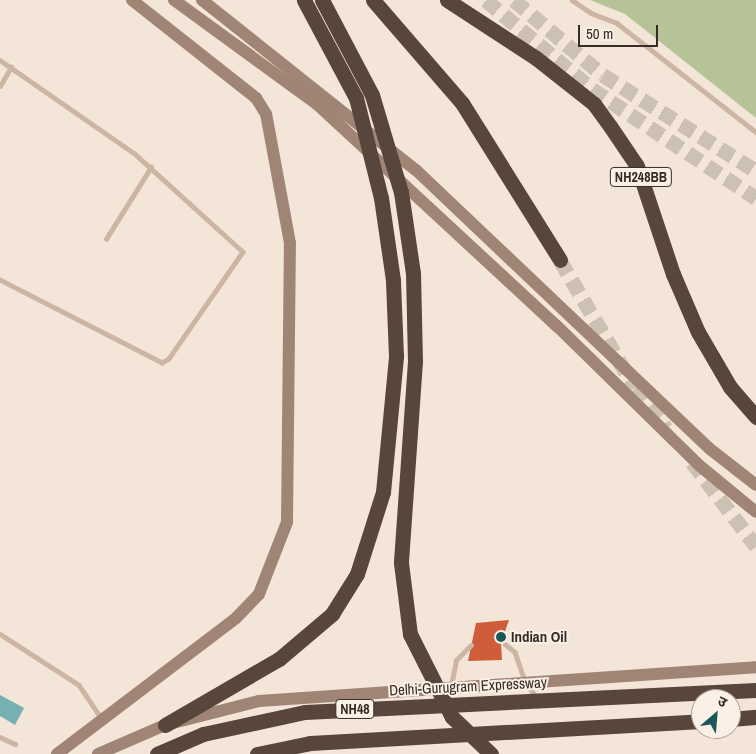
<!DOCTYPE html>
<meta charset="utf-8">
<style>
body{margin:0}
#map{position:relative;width:756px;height:754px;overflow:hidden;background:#f3e6d8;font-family:"Archivo Narrow","Noto Sans Devanagari",sans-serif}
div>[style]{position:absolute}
.green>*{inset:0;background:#b5c397}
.water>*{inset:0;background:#75b0b2}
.building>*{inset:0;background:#cf5d3a}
.highway-tunnel>*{height:15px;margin-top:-7.5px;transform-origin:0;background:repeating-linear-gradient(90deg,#cdc1b4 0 15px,transparent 0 23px)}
.lane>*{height:4.5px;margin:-2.25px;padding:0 2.25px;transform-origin:2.25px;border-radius:2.25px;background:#ccb5a3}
.secondary>*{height:12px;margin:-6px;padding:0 6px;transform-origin:6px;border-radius:6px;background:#a08475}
.highway>*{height:15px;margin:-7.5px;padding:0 7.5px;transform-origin:7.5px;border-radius:7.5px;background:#58453c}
.dots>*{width:14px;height:14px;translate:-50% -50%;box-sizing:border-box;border:2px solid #faf0e5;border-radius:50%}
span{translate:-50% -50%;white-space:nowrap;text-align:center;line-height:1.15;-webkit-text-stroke:4px #faf0e5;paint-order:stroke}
.shield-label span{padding:1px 4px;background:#faf0e5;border:1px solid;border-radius:4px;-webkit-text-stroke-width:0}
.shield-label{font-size:14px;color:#362b26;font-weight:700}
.poi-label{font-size:15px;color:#362b26;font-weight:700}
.left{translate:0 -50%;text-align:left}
.street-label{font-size:15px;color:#362b26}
.north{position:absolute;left:691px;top:689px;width:50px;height:50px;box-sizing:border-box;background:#faf0e5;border:1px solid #aca199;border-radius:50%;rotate:27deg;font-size:14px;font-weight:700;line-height:20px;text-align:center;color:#362b26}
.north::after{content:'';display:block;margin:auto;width:18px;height:22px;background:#19575b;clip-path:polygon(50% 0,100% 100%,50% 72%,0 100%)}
.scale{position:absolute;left:578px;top:25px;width:80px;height:22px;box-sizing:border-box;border:2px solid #362b26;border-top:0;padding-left:6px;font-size:15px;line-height:18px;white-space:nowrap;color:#362b26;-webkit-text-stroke:4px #faf0e5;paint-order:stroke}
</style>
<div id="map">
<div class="green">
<i style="clip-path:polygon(590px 0,756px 0,756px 118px,625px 14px)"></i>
</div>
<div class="water">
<i style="clip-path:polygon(0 695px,24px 708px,15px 725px,0 716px)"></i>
</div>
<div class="building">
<i style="clip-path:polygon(509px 620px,501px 643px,502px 660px,468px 661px,476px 623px)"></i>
</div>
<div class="highway-tunnel">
<i style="left:486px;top:0;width:138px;rotate:40deg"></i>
<i style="left:592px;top:89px;width:197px;rotate:33.6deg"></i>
<i style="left:514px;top:0;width:116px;rotate:40.1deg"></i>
<i style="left:603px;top:75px;width:181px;rotate:32.1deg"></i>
<i style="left:560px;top:260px;width:148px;rotate:59.6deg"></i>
<i style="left:635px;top:388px;width:51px;rotate:52.2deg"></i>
<i style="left:692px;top:462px;width:106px;rotate:52.7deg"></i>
</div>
<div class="lane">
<i style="left:572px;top:0;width:23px;rotate:34deg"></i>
<i style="left:591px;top:13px;width:28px;rotate:21deg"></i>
<i style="left:617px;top:23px;width:177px;rotate:38.1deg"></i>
<i style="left:0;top:60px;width:163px;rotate:34.8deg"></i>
<i style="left:134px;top:153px;width:147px;rotate:42.2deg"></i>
<i style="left:243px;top:252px;width:130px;rotate:124.7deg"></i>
<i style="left:169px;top:359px;width:8px;rotate:150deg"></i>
<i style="left:162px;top:363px;width:182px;rotate:-152.9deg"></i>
<i style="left:0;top:86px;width:22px;rotate:-60deg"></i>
<i style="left:106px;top:239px;width:85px;rotate:-58deg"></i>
<i style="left:0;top:634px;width:94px;rotate:32.8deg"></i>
<i style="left:79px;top:685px;width:40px;rotate:56deg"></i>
<i style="left:505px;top:644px;width:13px;rotate:39deg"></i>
<i style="left:515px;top:652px;width:34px;rotate:71deg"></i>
<i style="left:526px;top:684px;width:17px;rotate:50deg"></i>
<i style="left:451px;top:686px;width:26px;rotate:-79deg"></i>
<i style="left:456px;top:660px;width:21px;rotate:-45deg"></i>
<i style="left:0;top:737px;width:17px;rotate:25deg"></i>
</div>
<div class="secondary">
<i style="left:174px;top:0;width:178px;rotate:36.1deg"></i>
<i style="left:318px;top:105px;width:326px;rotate:42.8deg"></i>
<i style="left:557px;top:326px;width:200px;rotate:44.4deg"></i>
<i style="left:700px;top:466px;width:72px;rotate:39.4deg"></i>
<i style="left:202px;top:0;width:273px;rotate:38.5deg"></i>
<i style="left:416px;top:170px;width:405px;rotate:43.5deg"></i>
<i style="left:710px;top:449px;width:58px;rotate:38deg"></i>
<i style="left:57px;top:754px;width:225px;rotate:-37.2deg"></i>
<i style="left:236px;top:618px;width:33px;rotate:-46deg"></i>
<i style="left:259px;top:594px;width:77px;rotate:-68.7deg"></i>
<i style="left:287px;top:522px;width:279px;rotate:-89.4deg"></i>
<i style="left:290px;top:243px;width:131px;rotate:-100.5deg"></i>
<i style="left:266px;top:114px;width:19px;rotate:-122deg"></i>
<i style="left:256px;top:98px;width:158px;rotate:-141.7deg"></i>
<i style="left:98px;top:754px;width:73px;rotate:-23.4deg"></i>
<i style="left:165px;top:725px;width:97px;rotate:-14.3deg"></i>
<i style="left:259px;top:701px;width:498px;rotate:-3.9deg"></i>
</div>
<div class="highway">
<i style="left:322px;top:0;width:107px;rotate:62.2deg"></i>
<i style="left:372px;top:95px;width:101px;rotate:73.4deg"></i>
<i style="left:401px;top:192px;width:82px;rotate:81.6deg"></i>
<i style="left:413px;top:273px;width:88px;rotate:88.7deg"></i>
<i style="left:415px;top:361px;width:202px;rotate:94deg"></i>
<i style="left:401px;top:563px;width:72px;rotate:82.8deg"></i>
<i style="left:410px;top:634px;width:93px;rotate:63.2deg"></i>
<i style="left:452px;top:717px;width:54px;rotate:43.5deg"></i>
<i style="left:373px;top:0;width:136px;rotate:49.2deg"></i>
<i style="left:462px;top:103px;width:185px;rotate:58deg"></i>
<i style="left:447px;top:0;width:106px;rotate:33.1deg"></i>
<i style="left:536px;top:58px;width:74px;rotate:38.4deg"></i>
<i style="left:594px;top:104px;width:27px;rotate:54deg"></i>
<i style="left:610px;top:126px;width:48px;rotate:56deg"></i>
<i style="left:637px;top:166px;width:114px;rotate:71.6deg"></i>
<i style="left:673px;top:274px;width:63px;rotate:66.7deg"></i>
<i style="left:698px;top:332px;width:64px;rotate:59.8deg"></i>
<i style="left:730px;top:387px;width:40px;rotate:49deg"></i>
<i style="left:731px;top:719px;width:25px;rotate:-5deg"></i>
<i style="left:165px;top:725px;width:132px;rotate:-30.1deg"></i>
<i style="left:279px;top:659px;width:70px;rotate:-40.3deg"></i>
<i style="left:332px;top:614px;width:47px;rotate:-58deg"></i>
<i style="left:357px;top:574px;width:86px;rotate:-72.4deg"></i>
<i style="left:383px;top:492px;width:137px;rotate:-84.5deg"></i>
<i style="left:396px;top:356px;width:76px;rotate:-92.3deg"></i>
<i style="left:393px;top:280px;width:83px;rotate:-98.3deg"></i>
<i style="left:381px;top:198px;width:103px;rotate:-104deg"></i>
<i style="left:356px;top:98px;width:111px;rotate:-118deg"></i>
<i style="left:157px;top:754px;width:50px;rotate:-23.5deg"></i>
<i style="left:203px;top:734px;width:104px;rotate:-12.2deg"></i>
<i style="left:305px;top:712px;width:452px;rotate:-2.8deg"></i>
<i style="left:257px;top:754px;width:54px;rotate:-11.7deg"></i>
<i style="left:310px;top:743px;width:392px;rotate:-3.2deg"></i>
</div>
<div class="dots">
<i style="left:501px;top:637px;background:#19575b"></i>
</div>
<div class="shield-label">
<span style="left:641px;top:177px">NH248BB</span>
<span style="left:355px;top:709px">NH48</span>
</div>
<div class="poi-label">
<span class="left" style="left:511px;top:637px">Indian Oil</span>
</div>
<div class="street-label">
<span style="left:468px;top:686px;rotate:-3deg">Delhi-Gurugram Expressway</span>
</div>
<div class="north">उ</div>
<div class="scale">50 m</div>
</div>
